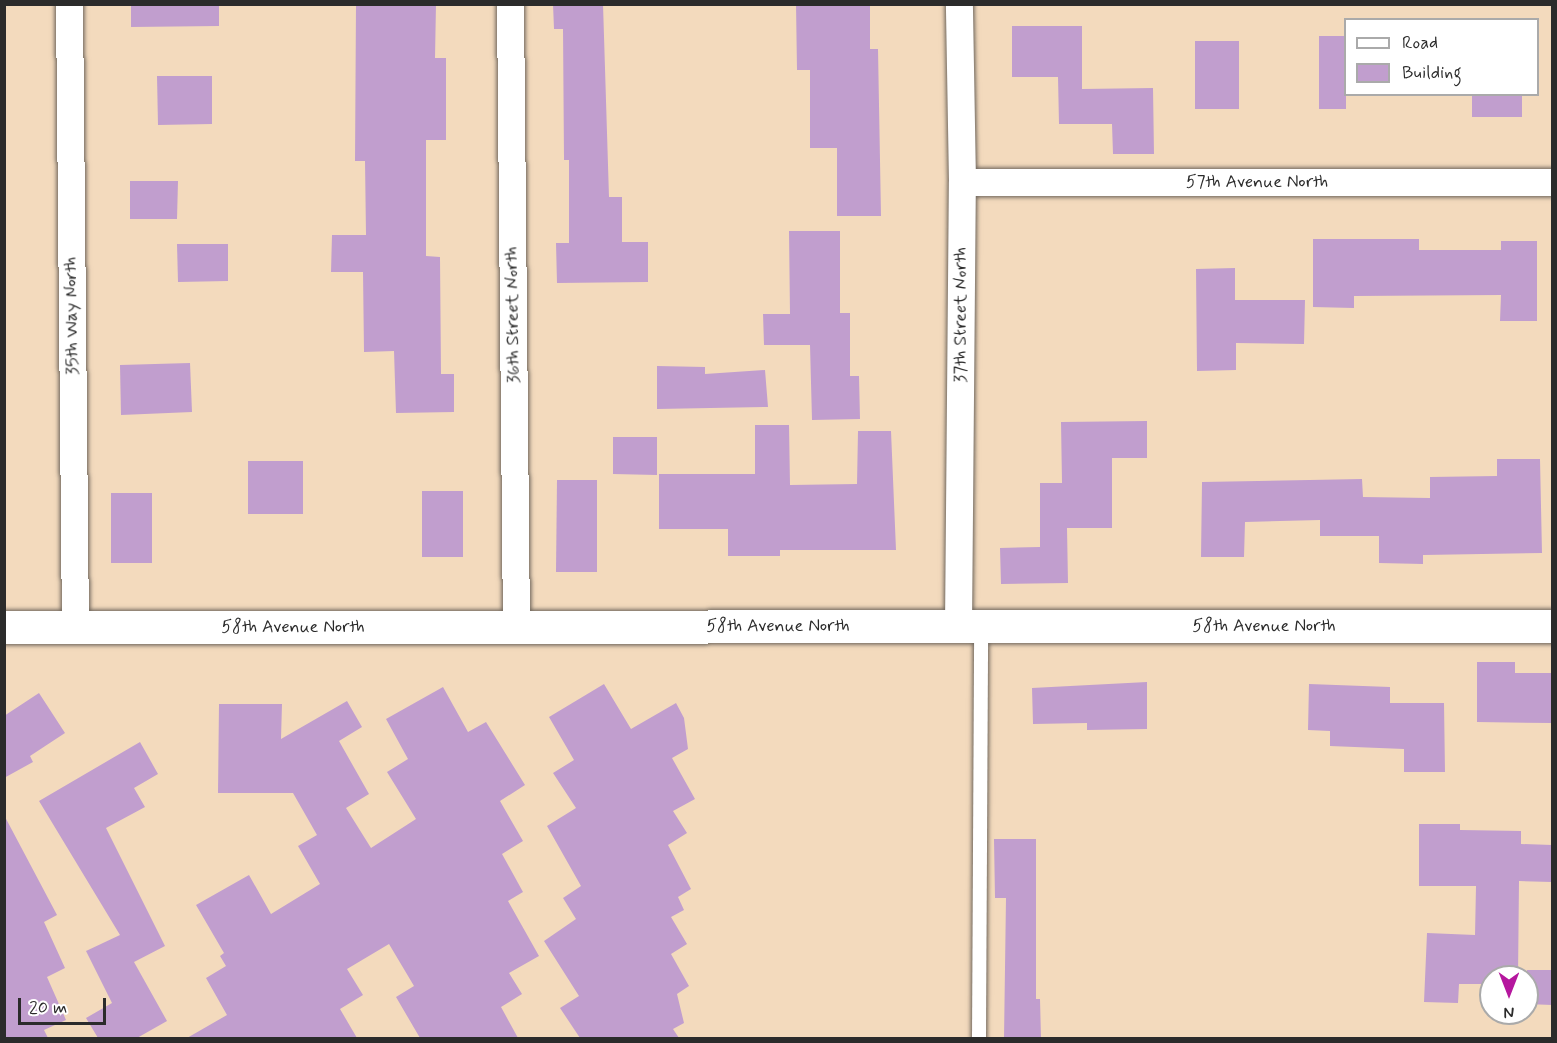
<!DOCTYPE html>
<style>
body{margin:0}
#map{position:relative;width:1557px;height:1043px;overflow:hidden;background:#f3dabd;font-family:Mynerve,sans-serif}
div>[style]{position:absolute}
.building>*{inset:0;background:#c19ece}
.roads{filter:drop-shadow(0 0 2px #71685e) drop-shadow(0 0 2px #71685e)}
.lane>*{height:14px;margin:-7px;padding:0 7px;transform-origin:7px;border-radius:7px;background:#fff}
.street>*{height:27px;margin:-13.5px;padding:0 13.5px;transform-origin:13.5px;border-radius:13.5px;background:#fff}
.secondary>*{height:33px;margin:-16.5px;padding:0 16.5px;transform-origin:16.5px;border-radius:16.5px;background:#fff}
span{translate:-50% -50%;white-space:nowrap;text-align:center;line-height:1.15;-webkit-text-stroke:5px #fff;paint-order:stroke}
.street-label{font-size:18px;color:#2b2b2b}
.frame{position:absolute;inset:0;border:6px solid #2b2b2b;pointer-events:none}
.legend{position:absolute;left:1344px;top:18px;width:195px;height:78px;box-sizing:border-box;background:#fff;border:2px solid #aaa;margin:0;padding:8px 10px;list-style:none;font-size:18px;color:#2b2b2b}
.legend li{display:flex;align-items:center;gap:12px;height:30px}
.legend b{width:30px;border:2px solid #aaa}
.north{position:absolute;left:1479px;top:965px;width:60px;height:60px;box-sizing:border-box;background:#fff;border:2px solid #aaa;border-radius:50%;rotate:180deg;font-size:16px;font-weight:700;line-height:24px;text-align:center;color:#2b2b2b}
.north::after{content:'';display:block;margin:auto;width:21px;height:27px;background:#b5179e;clip-path:polygon(50% 0,100% 100%,50% 72%,0 100%)}
.scale{position:absolute;left:18px;top:998px;width:88px;height:27px;box-sizing:border-box;border:3px solid #2b2b2b;border-top:0;padding-left:8px;font-size:18px;line-height:21px;white-space:nowrap;color:#2b2b2b;-webkit-text-stroke:4px #fff;paint-order:stroke}
</style>
<div id="map">
<div class="building">
<i style="clip-path:polygon(131px 4px,219px 4px,219px 26px,131px 27px)"></i>
<i style="clip-path:polygon(356px 4px,436px 4px,435px 58px,446px 58px,446px 140px,426px 140px,426px 256px,440px 257px,441px 374px,454px 374px,454px 412px,396px 413px,394px 351px,364px 352px,363px 272px,331px 272px,332px 235px,366px 235px,365px 161px,355px 161px)"></i>
<i style="clip-path:polygon(553px 4px,603px 4px,609px 197px,622px 197px,622px 242px,648px 242px,648px 282px,557px 283px,556px 243px,569px 243px,569px 160px,564px 160px,563px 29px,554px 29px)"></i>
<i style="clip-path:polygon(796px 4px,870px 4px,870px 49px,878px 49px,881px 216px,837px 216px,837px 148px,810px 148px,810px 70px,797px 70px)"></i>
<i style="clip-path:polygon(1012px 26px,1082px 26px,1082px 89px,1153px 88px,1154px 154px,1113px 154px,1112px 124px,1059px 124px,1058px 77px,1012px 77px)"></i>
<i style="clip-path:polygon(1319px 36px,1346px 36px,1346px 109px,1319px 109px)"></i>
<i style="clip-path:polygon(1195px 41px,1239px 41px,1239px 109px,1195px 109px)"></i>
<i style="clip-path:polygon(157px 76px,212px 76px,212px 124px,158px 125px)"></i>
<i style="clip-path:polygon(1472px 94px,1522px 94px,1522px 117px,1472px 117px)"></i>
<i style="clip-path:polygon(130px 181px,178px 181px,177px 219px,130px 219px)"></i>
<i style="clip-path:polygon(789px 231px,840px 231px,840px 313px,850px 313px,850px 376px,859px 376px,860px 419px,812px 420px,810px 345px,764px 345px,763px 314px,790px 314px)"></i>
<i style="clip-path:polygon(1313px 239px,1419px 239px,1419px 250px,1501px 250px,1501px 241px,1537px 241px,1537px 321px,1500px 321px,1501px 295px,1354px 296px,1354px 308px,1313px 307px)"></i>
<i style="clip-path:polygon(177px 244px,228px 244px,228px 281px,178px 282px)"></i>
<i style="clip-path:polygon(1235px 268px,1235px 300px,1305px 300px,1304px 344px,1236px 343px,1236px 370px,1197px 371px,1196px 269px)"></i>
<i style="clip-path:polygon(190px 363px,192px 412px,121px 415px,120px 365px)"></i>
<i style="clip-path:polygon(657px 366px,705px 367px,705px 374px,765px 370px,768px 407px,657px 409px)"></i>
<i style="clip-path:polygon(1147px 421px,1147px 458px,1112px 458px,1112px 528px,1067px 528px,1068px 583px,1001px 584px,1000px 548px,1040px 547px,1040px 483px,1062px 483px,1061px 422px)"></i>
<i style="clip-path:polygon(755px 425px,789px 425px,790px 485px,857px 484px,858px 431px,891px 431px,896px 550px,780px 550px,780px 556px,728px 556px,728px 529px,659px 529px,659px 474px,755px 474px)"></i>
<i style="clip-path:polygon(613px 437px,657px 437px,657px 475px,613px 474px)"></i>
<i style="clip-path:polygon(1497px 459px,1540px 459px,1542px 553px,1423px 555px,1423px 564px,1379px 563px,1379px 536px,1320px 536px,1320px 520px,1245px 522px,1244px 557px,1201px 557px,1202px 482px,1362px 479px,1363px 497px,1430px 498px,1430px 477px,1497px 476px)"></i>
<i style="clip-path:polygon(248px 461px,303px 461px,303px 514px,248px 514px)"></i>
<i style="clip-path:polygon(557px 480px,597px 480px,597px 572px,556px 572px)"></i>
<i style="clip-path:polygon(422px 491px,463px 491px,463px 557px,422px 557px)"></i>
<i style="clip-path:polygon(111px 493px,152px 493px,152px 563px,111px 563px)"></i>
<i style="clip-path:polygon(1477px 662px,1515px 662px,1515px 673px,1552px 673px,1552px 723px,1477px 722px)"></i>
<i style="clip-path:polygon(1147px 682px,1147px 729px,1087px 730px,1087px 723px,1033px 724px,1032px 688px)"></i>
<i style="clip-path:polygon(604px 684px,631px 729px,676px 703px,684px 718px,688px 749px,672px 758px,695px 799px,673px 811px,687px 833px,668px 845px,691px 889px,678px 897px,684px 910px,671px 917px,687px 944px,671px 954px,689px 986px,677px 994px,684px 1023px,673px 1029px,679px 1038px,580px 1038px,560px 1008px,579px 996px,544px 941px,576px 919px,563px 898px,581px 886px,547px 826px,576px 808px,553px 773px,574px 760px,549px 717px)"></i>
<i style="clip-path:polygon(1309px 684px,1390px 687px,1390px 703px,1444px 703px,1445px 772px,1404px 772px,1404px 749px,1330px 746px,1330px 731px,1308px 730px)"></i>
<i style="clip-path:polygon(443px 687px,468px 732px,486px 722px,525px 785px,500px 801px,523px 841px,502px 854px,523px 892px,508px 901px,539px 956px,509px 973px,522px 994px,501px 1007px,518px 1038px,420px 1038px,396px 997px,414px 986px,389px 944px,347px 969px,363px 995px,340px 1009px,357px 1038px,187px 1038px,227px 1015px,206px 978px,226px 966px,220px 956px,224px 953px,196px 905px,249px 875px,271px 914px,320px 884px,298px 846px,317px 835px,293px 793px,218px 793px,219px 704px,282px 704px,281px 739px,347px 701px,362px 727px,339px 741px,369px 794px,346px 808px,371px 848px,416px 819px,387px 772px,408px 759px,386px 719px)"></i>
<i style="clip-path:polygon(39px 693px,65px 733px,30px 756px,33px 762px,4px 778px,4px 716px)"></i>
<i style="clip-path:polygon(140px 742px,158px 774px,134px 788px,145px 807px,106px 828px,165px 946px,134px 962px,167px 1021px,137px 1038px,98px 1038px,86px 1018px,112px 1003px,86px 951px,120px 935px,39px 801px)"></i>
<i style="clip-path:polygon(4px 815px,57px 915px,44px 922px,65px 968px,47px 977px,66px 1020px,44px 1030px,48px 1038px,4px 1038px)"></i>
<i style="clip-path:polygon(1419px 824px,1460px 824px,1460px 830px,1521px 831px,1521px 844px,1552px 845px,1552px 882px,1519px 881px,1518px 977px,1491px 977px,1491px 984px,1459px 984px,1458px 1003px,1424px 1002px,1427px 933px,1475px 935px,1476px 886px,1419px 886px)"></i>
<i style="clip-path:polygon(994px 839px,1036px 839px,1036px 999px,1040px 999px,1041px 1038px,1004px 1038px,1006px 898px,995px 898px)"></i>
<i style="clip-path:polygon(1527px 970px,1552px 970px,1552px 1005px,1527px 1004px)"></i>
</div>
<div class="roads">
<div class="lane">
<i style="left:979px;top:1038px;width:412px;rotate:-89.7deg"></i>
</div>
<div class="street">
<i style="left:69px;top:4px;width:623px;rotate:89.45deg"></i>
<i style="left:510px;top:4px;width:622px;rotate:89.45deg"></i>
<i style="left:962px;top:182px;width:590px"></i>
<i style="left:958px;top:626px;width:444px;rotate:-89.5deg"></i>
<i style="left:962px;top:182px;width:178px;rotate:-91deg"></i>
</div>
<div class="secondary">
<i style="left:4px;top:627px;width:1548px;rotate:-0.04deg"></i>
</div>
</div>
<div class="street-label">
<span style="left:1257px;top:182px">57th Avenue North</span>
<span style="left:513px;top:315px;rotate:-91deg">36th Street North</span>
<span style="left:961px;top:315px;rotate:-90deg">37th Street North</span>
<span style="left:72px;top:316px;rotate:-91deg">35th Way North</span>
<span style="left:778px;top:626px">58th Avenue North</span>
<span style="left:1264px;top:626px">58th Avenue North</span>
<span style="left:293px;top:627px">58th Avenue North</span>
</div>
<div class="frame"></div>
<ul class="legend">
<li><b style="height:8px;background:#fff"></b>Road</li>
<li><b style="height:16px;background:#c19ece"></b>Building</li>
</ul>
<div class="north">N</div>
<div class="scale">20 m</div>
</div>
